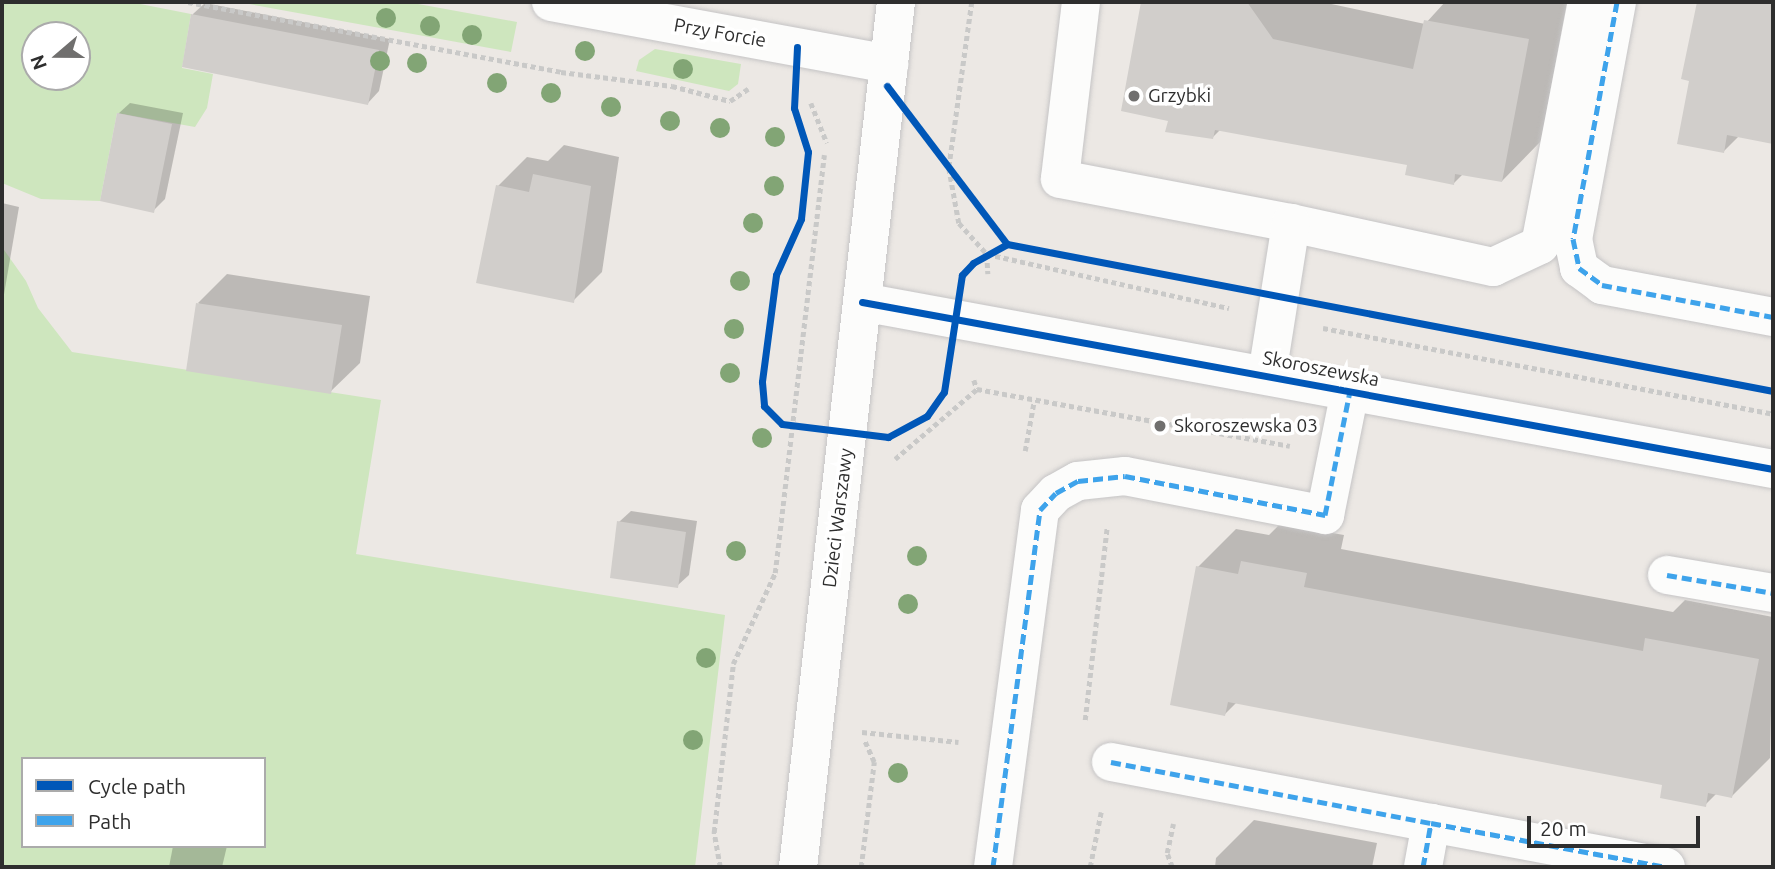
<!DOCTYPE html>
<style>
body{margin:0}
#map{position:relative;width:1775px;height:869px;overflow:hidden;background:#ece8e4;font-family:Ubuntu,sans-serif}
div>[style]{position:absolute}
.green>*{inset:0;background:#cee6be}
.shadow>*{inset:0;background:#0003}
.building>*{inset:0;background:#d1cecb}
.path>*{height:4.5px;margin-top:-2.25px;transform-origin:0;background:repeating-linear-gradient(90deg,#c9c9c8 0 5px,transparent 0 8.5px)}
.roads{filter:drop-shadow(0 0 2px #c5c4c5) drop-shadow(0 0 2px #c5c4c5)}
.minor>*{height:38px;margin:-19px;padding:0 19px;transform-origin:19px;border-radius:19px;background:#fcfcfb}
.quiet>*{height:5px;margin-top:-2.5px;transform-origin:0;background:repeating-linear-gradient(90deg,#3ea3eb 0 10px,transparent 0 15px)}
.cycleway>*{height:7px;margin:-3.5px;padding:0 3.5px;transform-origin:3.5px;border-radius:3.5px;background:#0057b8}
.trees>*{width:20px;height:20px;margin:-10px;border-radius:50%;background:#82a575}
.dots>*{width:19px;height:19px;translate:-50% -50%;box-sizing:border-box;border:4px solid #fff;border-radius:50%}
span{translate:-50% -50%;white-space:nowrap;text-align:center;line-height:1.15;-webkit-text-stroke:7px #fff;paint-order:stroke}
.street-label{font-size:19px;color:#2e2e2e}
.poi-label{font-size:19px;color:#2e2e2e}
.left{translate:0 -50%;text-align:left}
.frame{position:absolute;inset:0;border:4px solid #2e2e2e;pointer-events:none}
.legend{position:absolute;left:21px;top:757px;width:245px;height:91px;box-sizing:border-box;background:#fff;border:2px solid #ababab;margin:0;padding:9px 12px;list-style:none;font-size:21px;color:#2e2e2e}
.legend li{display:flex;align-items:center;gap:14px;height:35px}
.legend b{width:35px;border:2px solid #ababab}
.north{position:absolute;left:21px;top:21px;width:70px;height:70px;box-sizing:border-box;background:#fff;border:2px solid #ababab;border-radius:50%;rotate:250deg;font-size:19px;font-weight:700;line-height:28px;text-align:center;color:#2e2e2e}
.north::after{content:'';display:block;margin:auto;width:24px;height:32px;background:#706f6e;clip-path:polygon(50% 0,100% 100%,50% 72%,0 100%)}
.scale{position:absolute;left:1527px;top:816px;width:173px;height:32px;box-sizing:border-box;border:4px solid #2e2e2e;border-top:0;padding-left:9px;font-size:21px;line-height:24px;white-space:nowrap;color:#2e2e2e;-webkit-text-stroke:5px #fff;paint-order:stroke}
</style>
<div id="map">
<div class="green">
<i style="clip-path:polygon(evenodd,2px 2px,130px 2px,191px 14px,182px 68px,213px 74px,207px 108px,195px 127px,117px 113px,100px 201px,41px 199px,2px 183px,2px 2px,35px 35px,77px 35px,77px 77px,35px 77px,35px 35px)"></i>
<i style="clip-path:polygon(238px 2px,407px 2px,517px 22px,511px 52px)"></i>
<i style="clip-path:polygon(655px 49px,741px 64px,738px 84px,729px 91px,636px 71px,639px 60px)"></i>
<i style="clip-path:polygon(evenodd,2px 247px,26px 281px,38px 308px,72px 352px,381px 400px,356px 554px,725px 615px,695px 867px,2px 867px,2px 247px,23px 759px,264px 759px,264px 846px,23px 846px,23px 759px)"></i>
</div>
<div class="shadow">
<i style="clip-path:polygon(1142px 2px,1322px 2px,1425px 24px,1445px 2px,1567px 2px,1541px 141px,1502px 181px,1463px 174px,1453px 184px,1409px 164px,1221px 129px,1213px 137px,1170px 119px,1123px 110px)"></i>
<i style="clip-path:polygon(1699px 2px,1773px 2px,1773px 142px,1739px 136px,1724px 151px,1691px 80px,1683px 78px)"></i>
<i style="clip-path:polygon(205px 3px,390px 39px,379px 91px,368px 103px,184px 66px,193px 14px)"></i>
<i style="clip-path:polygon(130px 103px,183px 113px,165px 199px,153px 211px,118px 114px)"></i>
<i style="clip-path:polygon(564px 145px,619px 157px,602px 272px,573px 301px,498px 186px,527px 157px,548px 161px)"></i>
<i style="clip-path:polygon(2px 203px,19px 207px,2px 306px)"></i>
<i style="clip-path:polygon(227px 274px,370px 296px,360px 363px,330px 392px,198px 303px)"></i>
<i style="clip-path:polygon(631px 511px,697px 521px,689px 575px,677px 586px,619px 522px)"></i>
<i style="clip-path:polygon(1280px 524px,1344px 535px,1341px 549px,1673px 612px,1685px 600px,1773px 617px,1770px 758px,1732px 796px,1717px 793px,1705px 805px,1664px 783px,1237px 702px,1225px 714px,1198px 567px,1236px 529px,1269px 535px)"></i>
<i style="clip-path:polygon(1254px 820px,1377px 843px,1372px 867px,1215px 867px,1216px 858px)"></i>
<i style="clip-path:polygon(173px 846px,227px 846px,222px 867px,169px 867px)"></i>
</div>
<div class="building">
<i style="clip-path:polygon(1141px 2px,1247px 2px,1273px 39px,1413px 69px,1424px 20px,1529px 39px,1502px 182px,1455px 174px,1454px 185px,1405px 175px,1407px 165px,1215px 130px,1213px 139px,1165px 132px,1168px 121px,1121px 111px)"></i>
<i style="clip-path:polygon(1697px 2px,1773px 2px,1773px 144px,1727px 135px,1724px 153px,1677px 144px,1689px 81px,1681px 79px)"></i>
<i style="clip-path:polygon(191px 14px,379px 50px,368px 105px,182px 67px)"></i>
<i style="clip-path:polygon(117px 113px,172px 124px,154px 213px,100px 201px)"></i>
<i style="clip-path:polygon(533px 174px,591px 186px,574px 303px,476px 283px,496px 185px,529px 192px)"></i>
<i style="clip-path:polygon(196px 303px,342px 325px,331px 394px,186px 371px)"></i>
<i style="clip-path:polygon(617px 521px,686px 532px,678px 588px,610px 578px)"></i>
<i style="clip-path:polygon(1241px 561px,1307px 573px,1304px 587px,1643px 651px,1645px 638px,1759px 659px,1732px 798px,1708px 793px,1706px 807px,1660px 798px,1662px 785px,1228px 702px,1225px 716px,1170px 705px,1196px 566px,1238px 574px)"></i>
</div>
<div class="path">
<i style="left:188px;top:2px;width:380px;rotate:10.6deg"></i>
<i style="left:561px;top:72px;width:112px;rotate:7.2deg"></i>
<i style="left:672px;top:86px;width:60px;rotate:14.5deg"></i>
<i style="left:730px;top:101px;width:22px;rotate:-34deg"></i>
<i style="left:972px;top:2px;width:168px;rotate:97.9deg"></i>
<i style="left:949px;top:168px;width:56px;rotate:79.7deg"></i>
<i style="left:959px;top:223px;width:42px;rotate:47.9deg"></i>
<i style="left:987px;top:254px;width:248px;rotate:12.6deg"></i>
<i style="left:811px;top:103px;width:43px;rotate:68.2deg"></i>
<i style="left:987px;top:254px;width:20px;rotate:87deg"></i>
<i style="left:1323px;top:328px;width:458px;rotate:10.8deg"></i>
<i style="left:974px;top:380px;width:9px;rotate:72deg"></i>
<i style="left:977px;top:389px;width:318px;rotate:10.3deg"></i>
<i style="left:1025px;top:451px;width:51px;rotate:-79.8deg"></i>
<i style="left:895px;top:459px;width:108px;rotate:-40.5deg"></i>
<i style="left:1085px;top:720px;width:194px;rotate:-83.5deg"></i>
<i style="left:862px;top:732px;width:97px;rotate:5.9deg"></i>
<i style="left:720px;top:867px;width:36px;rotate:-100deg"></i>
<i style="left:714px;top:832px;width:169px;rotate:-83.5deg"></i>
<i style="left:733px;top:664px;width:100px;rotate:-65.2deg"></i>
<i style="left:775px;top:573px;width:421px;rotate:-83.3deg"></i>
<i style="left:861px;top:867px;width:106px;rotate:-82.9deg"></i>
<i style="left:874px;top:762px;width:24px;rotate:-114deg"></i>
<i style="left:1090px;top:867px;width:56px;rotate:-78.7deg"></i>
<i style="left:1172px;top:867px;width:15px;rotate:-110deg"></i>
<i style="left:1167px;top:853px;width:30px;rotate:-78deg"></i>
</div>
<div class="roads">
<div class="minor">
<i style="left:551px;top:2px;width:344px;rotate:10.4deg"></i>
<i style="left:1081px;top:2px;width:178px;rotate:96.8deg"></i>
<i style="left:1060px;top:179px;width:235px;rotate:10.8deg"></i>
<i style="left:1291px;top:223px;width:207px;rotate:12.3deg"></i>
<i style="left:1493px;top:267px;width:52px;rotate:-25.1deg"></i>
<i style="left:1540px;top:245px;width:248px;rotate:-79.1deg"></i>
<i style="left:1617px;top:2px;width:241px;rotate:100.5deg"></i>
<i style="left:1573px;top:239px;width:30px;rotate:78deg"></i>
<i style="left:1579px;top:268px;width:29px;rotate:36deg"></i>
<i style="left:1602px;top:285px;width:174px;rotate:10.6deg"></i>
<i style="left:862px;top:302px;width:926px;rotate:10.39deg"></i>
<i style="left:1267px;top:375px;width:154px;rotate:-81deg"></i>
<i style="left:1667px;top:575px;width:108px;rotate:9.6deg"></i>
<i style="left:1111px;top:762px;width:326px;rotate:10.8deg"></i>
<i style="left:798px;top:867px;width:871px;rotate:-83.54deg"></i>
<i style="left:993px;top:867px;width:360px;rotate:-82.5deg"></i>
<i style="left:1040px;top:510px;width:23px;rotate:-47deg"></i>
<i style="left:1056px;top:493px;width:25px;rotate:-29deg"></i>
<i style="left:1078px;top:481px;width:47px;rotate:-6.1deg"></i>
<i style="left:1125px;top:476px;width:204px;rotate:11deg"></i>
<i style="left:1325px;top:515px;width:126px;rotate:-78.6deg"></i>
<i style="left:1423px;top:867px;width:45px;rotate:-79.7deg"></i>
<i style="left:1431px;top:823px;width:239px;rotate:10.6deg"></i>
</div>
</div>
<div class="quiet">
<i style="left:1617px;top:2px;width:241px;rotate:100.5deg"></i>
<i style="left:1573px;top:239px;width:30px;rotate:78deg"></i>
<i style="left:1579px;top:268px;width:29px;rotate:36deg"></i>
<i style="left:1602px;top:285px;width:174px;rotate:10.6deg"></i>
<i style="left:1667px;top:575px;width:108px;rotate:9.6deg"></i>
<i style="left:1111px;top:762px;width:326px;rotate:10.8deg"></i>
<i style="left:993px;top:867px;width:360px;rotate:-82.5deg"></i>
<i style="left:1040px;top:510px;width:23px;rotate:-47deg"></i>
<i style="left:1056px;top:493px;width:25px;rotate:-29deg"></i>
<i style="left:1078px;top:481px;width:47px;rotate:-6.1deg"></i>
<i style="left:1125px;top:476px;width:204px;rotate:11deg"></i>
<i style="left:1325px;top:515px;width:126px;rotate:-78.6deg"></i>
<i style="left:1423px;top:867px;width:45px;rotate:-79.7deg"></i>
<i style="left:1431px;top:823px;width:239px;rotate:10.6deg"></i>
</div>
<div class="cycleway">
<i style="left:797px;top:47px;width:61px;rotate:92.8deg"></i>
<i style="left:794px;top:108px;width:46px;rotate:72.3deg"></i>
<i style="left:808px;top:152px;width:67px;rotate:96deg"></i>
<i style="left:801px;top:219px;width:61px;rotate:114.1deg"></i>
<i style="left:776px;top:275px;width:108px;rotate:97.5deg"></i>
<i style="left:762px;top:382px;width:24px;rotate:85deg"></i>
<i style="left:764px;top:406px;width:25px;rotate:45deg"></i>
<i style="left:782px;top:424px;width:107px;rotate:7deg"></i>
<i style="left:888px;top:437px;width:44px;rotate:-28.3deg"></i>
<i style="left:927px;top:416px;width:29px;rotate:-55deg"></i>
<i style="left:944px;top:392px;width:118px;rotate:-81.3deg"></i>
<i style="left:962px;top:275px;width:16px;rotate:-47deg"></i>
<i style="left:973px;top:263px;width:39px;rotate:-29deg"></i>
<i style="left:1007px;top:244px;width:780px;rotate:10.86deg"></i>
<i style="left:887px;top:86px;width:198px;rotate:52.8deg"></i>
<i style="left:862px;top:302px;width:926px;rotate:10.39deg"></i>
</div>
<div class="trees">
<i style="left:386px;top:18px"></i>
<i style="left:430px;top:26px"></i>
<i style="left:472px;top:35px"></i>
<i style="left:585px;top:51px"></i>
<i style="left:380px;top:61px"></i>
<i style="left:417px;top:63px"></i>
<i style="left:683px;top:69px"></i>
<i style="left:497px;top:83px"></i>
<i style="left:551px;top:93px"></i>
<i style="left:611px;top:107px"></i>
<i style="left:670px;top:121px"></i>
<i style="left:720px;top:128px"></i>
<i style="left:775px;top:137px"></i>
<i style="left:774px;top:186px"></i>
<i style="left:753px;top:223px"></i>
<i style="left:740px;top:281px"></i>
<i style="left:734px;top:329px"></i>
<i style="left:730px;top:373px"></i>
<i style="left:762px;top:438px"></i>
<i style="left:736px;top:551px"></i>
<i style="left:917px;top:556px"></i>
<i style="left:908px;top:604px"></i>
<i style="left:706px;top:658px"></i>
<i style="left:693px;top:740px"></i>
<i style="left:898px;top:773px"></i>
</div>
<div class="dots">
<i style="left:1134px;top:96px;background:#706f6e"></i>
<i style="left:1160px;top:426px;background:#706f6e"></i>
</div>
<div class="street-label">
<span style="left:720px;top:33px;rotate:10deg">Przy Forcie</span>
<span style="left:1321px;top:369px;rotate:11deg">Skoroszewska</span>
<span style="left:838px;top:518px;rotate:-83deg">Dzieci Warszawy</span>
</div>
<div class="poi-label">
<span class="left" style="left:1148px;top:96px">Grzybki</span>
<span class="left" style="left:1174px;top:426px">Skoroszewska 03</span>
</div>
<div class="frame"></div>
<ul class="legend">
<li><b style="height:9px;background:#0057b8"></b>Cycle path</li>
<li><b style="height:9px;background:#3ea3eb"></b>Path</li>
</ul>
<div class="north">N</div>
<div class="scale">20 m</div>
</div>
